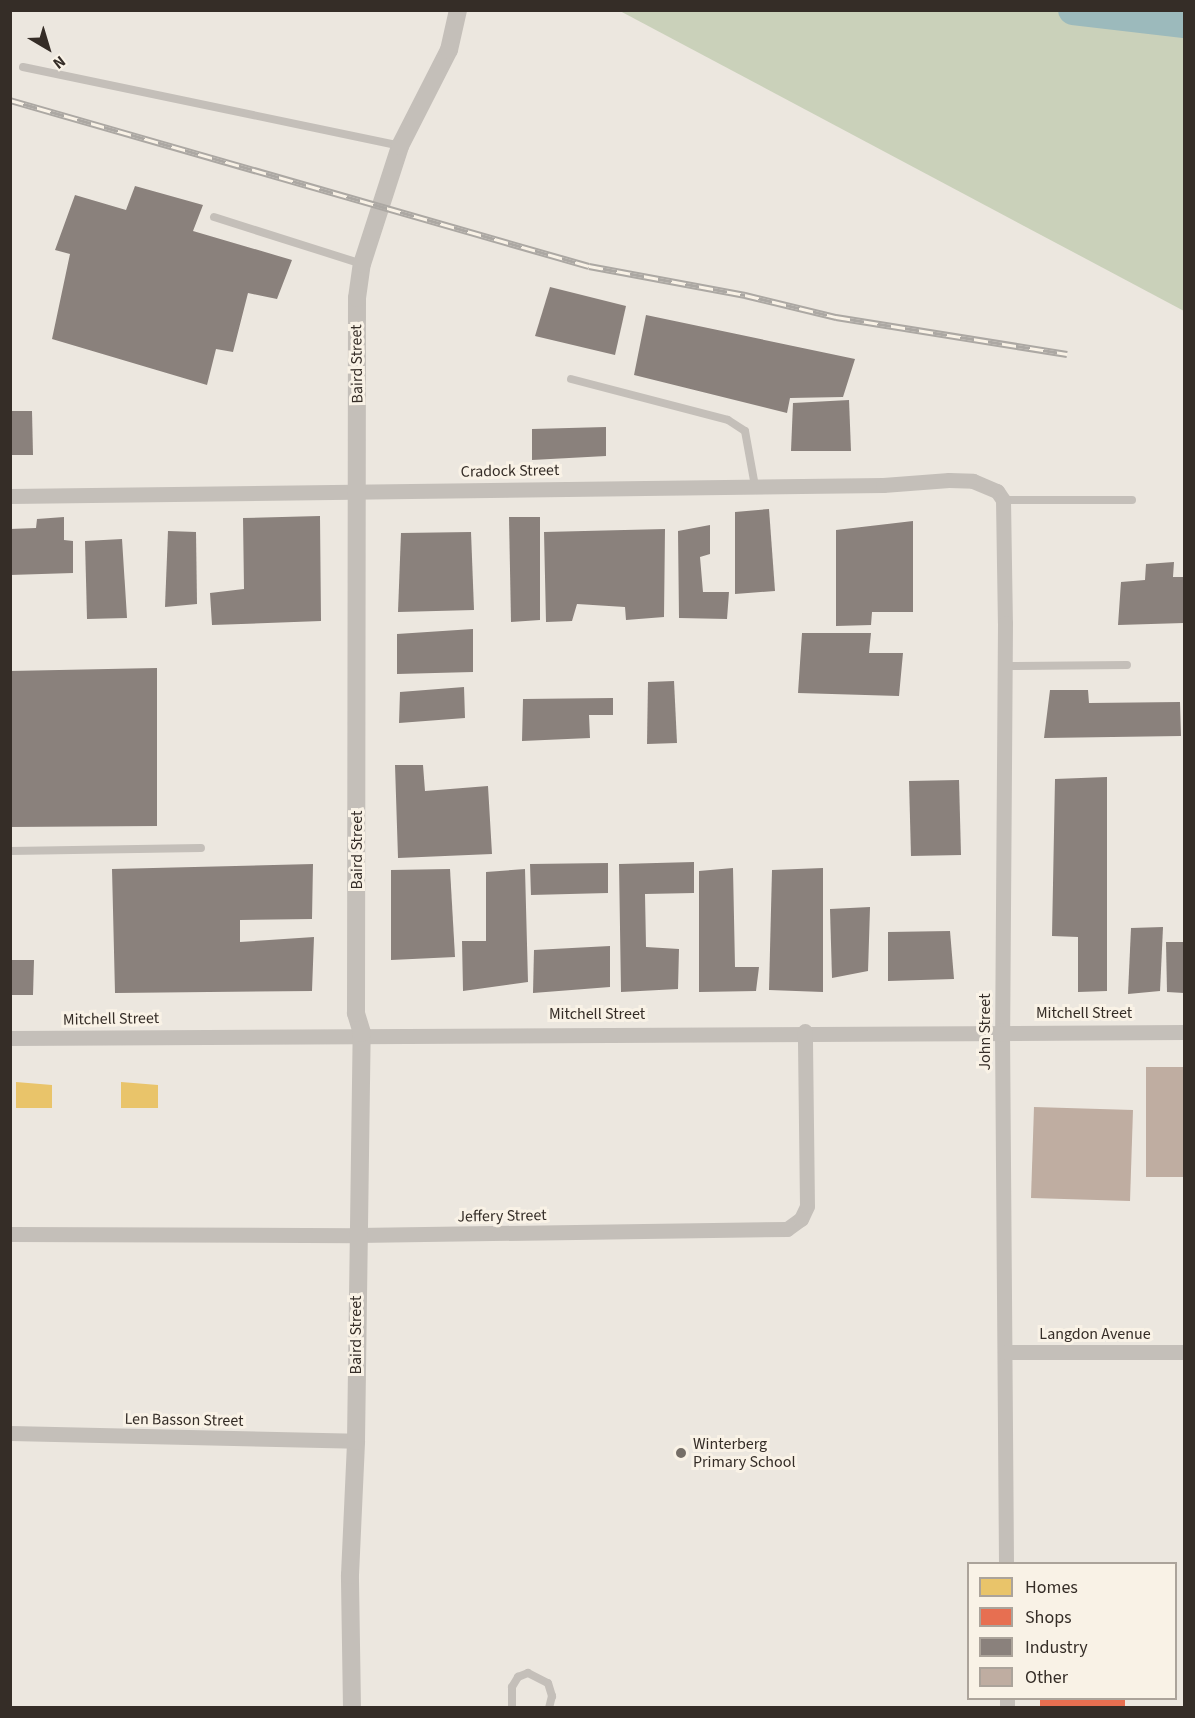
<!DOCTYPE html>
<style>
body{margin:0}
#map{position:relative;width:1195px;height:1718px;overflow:hidden;background:#ece7df;font-family:"Source Sans 3",sans-serif}
div>[style]{position:absolute}
.green>*{inset:0;background:#cad1ba}
.homes>*{inset:0;background:#e9c46a}
.shops>*{inset:0;background:#e76f51}
.industry>*{inset:0;background:#8a817c}
.river>*{height:30px;margin:-15px;padding:0 15px;transform-origin:15px;border-radius:15px;background:#9cbabc}
.building>*{inset:0;background:#bfada1}
.service>*{height:8px;margin:-4px;padding:0 4px;transform-origin:4px;border-radius:4px;background:#c4bfb9}
.minor>*{height:15px;margin:-7.5px;padding:0 7.5px;transform-origin:7.5px;border-radius:7.5px;background:#c4bfb9}
.tertiary>*{height:18px;margin:-9px;padding:0 9px;transform-origin:9px;border-radius:9px;background:#c4bfb9}
.rail>*{height:7px;margin-top:-3.5px;transform-origin:0;background:repeating-linear-gradient(90deg,#f9f2e6 0 14px,#aca8a3 0 28px);box-sizing:border-box;border-block:2px solid #aca8a3}
.dots>*{width:16px;height:16px;translate:-50% -50%;box-sizing:border-box;border:3px solid #f9f2e6;border-radius:50%}
span{translate:-50% -50%;white-space:nowrap;text-align:center;line-height:1.15;-webkit-text-stroke:6px #f9f2e6;paint-order:stroke}
.street-label{font-size:16px;color:#352d27}
.poi-label{font-size:16px;color:#352d27}
.left{translate:0 -50%;text-align:left}
.frame{position:absolute;inset:0;border:12px solid #352d27;pointer-events:none}
.legend{position:absolute;left:967px;top:1562px;width:210px;height:138px;box-sizing:border-box;background:#f9f2e6;border:2px solid #aba39a;margin:0;padding:8px 10px;list-style:none;font-size:18px;color:#352d27}
.legend li{display:flex;align-items:center;gap:12px;height:30px}
.legend b{width:30px;border:2px solid #aba39a}
.north{position:absolute;left:18px;top:18px;width:60px;height:60px;-webkit-text-stroke:4px #f9f2e6;paint-order:stroke;rotate:142deg;font-size:16px;font-weight:700;line-height:24px;text-align:center;color:#352d27}
.north::after{content:'';display:block;margin:auto;width:21px;height:27px;background:#352d27;clip-path:polygon(50% 0,100% 100%,50% 72%,0 100%)}
</style>
<div id="map">
<div class="green">
<i style="clip-path:polygon(620px 11px,1184px 11px,1184px 311px)"></i>
</div>
<div class="homes">
<i style="clip-path:polygon(16px 1082px,52px 1085px,52px 1108px,16px 1108px)"></i>
<i style="clip-path:polygon(121px 1082px,158px 1085px,158px 1108px,121px 1108px)"></i>
</div>
<div class="shops">
<i style="clip-path:polygon(1040px 1698px,1125px 1698px,1125px 1708px,1040px 1708px)"></i>
</div>
<div class="industry">
<i style="clip-path:polygon(135px 186px,203px 205px,193px 231px,292px 260px,277px 299px,248px 293px,233px 352px,216px 349px,207px 385px,52px 339px,70px 254px,55px 250px,75px 195px,126px 210px)"></i>
<i style="clip-path:polygon(550px 287px,626px 306px,615px 355px,535px 336px)"></i>
<i style="clip-path:polygon(646px 315px,855px 359px,843px 397px,790px 398px,787px 413px,634px 375px)"></i>
<i style="clip-path:polygon(849px 400px,851px 451px,791px 451px,793px 403px)"></i>
<i style="clip-path:polygon(10px 411px,32px 411px,33px 455px,10px 455px)"></i>
<i style="clip-path:polygon(606px 427px,606px 456px,532px 460px,532px 429px)"></i>
<i style="clip-path:polygon(769px 509px,775px 591px,735px 594px,735px 512px)"></i>
<i style="clip-path:polygon(320px 516px,321px 621px,212px 625px,210px 593px,244px 589px,243px 518px)"></i>
<i style="clip-path:polygon(64px 517px,64px 540px,73px 541px,73px 573px,10px 575px,10px 529px,36px 528px,37px 519px)"></i>
<i style="clip-path:polygon(509px 517px,540px 517px,540px 620px,511px 622px)"></i>
<i style="clip-path:polygon(913px 521px,913px 612px,872px 612px,871px 625px,836px 626px,836px 530px)"></i>
<i style="clip-path:polygon(710px 525px,710px 554px,700px 557px,703px 592px,729px 592px,727px 619px,679px 618px,678px 531px)"></i>
<i style="clip-path:polygon(665px 529px,664px 617px,626px 620px,625px 607px,577px 604px,572px 621px,546px 622px,544px 532px)"></i>
<i style="clip-path:polygon(168px 531px,196px 532px,197px 604px,165px 607px)"></i>
<i style="clip-path:polygon(471px 532px,474px 610px,398px 612px,401px 533px)"></i>
<i style="clip-path:polygon(122px 539px,127px 618px,87px 619px,85px 541px)"></i>
<i style="clip-path:polygon(1174px 562px,1173px 577px,1184px 577px,1184px 623px,1118px 625px,1121px 582px,1145px 580px,1146px 564px)"></i>
<i style="clip-path:polygon(473px 629px,473px 672px,397px 674px,397px 634px)"></i>
<i style="clip-path:polygon(802px 633px,871px 633px,869px 653px,903px 653px,899px 696px,798px 693px)"></i>
<i style="clip-path:polygon(157px 668px,157px 826px,10px 827px,10px 671px)"></i>
<i style="clip-path:polygon(674px 681px,677px 743px,647px 744px,648px 682px)"></i>
<i style="clip-path:polygon(464px 687px,465px 718px,399px 723px,400px 692px)"></i>
<i style="clip-path:polygon(1050px 690px,1088px 690px,1089px 703px,1180px 702px,1181px 736px,1044px 738px)"></i>
<i style="clip-path:polygon(613px 698px,613px 715px,589px 715px,590px 738px,522px 741px,523px 699px)"></i>
<i style="clip-path:polygon(395px 765px,423px 765px,425px 791px,488px 786px,492px 854px,398px 858px)"></i>
<i style="clip-path:polygon(1107px 777px,1107px 991px,1078px 992px,1078px 937px,1052px 936px,1055px 779px)"></i>
<i style="clip-path:polygon(959px 780px,961px 855px,911px 856px,909px 781px)"></i>
<i style="clip-path:polygon(694px 862px,694px 893px,645px 894px,646px 947px,679px 949px,678px 989px,621px 992px,619px 864px)"></i>
<i style="clip-path:polygon(608px 863px,608px 893px,531px 895px,530px 864px)"></i>
<i style="clip-path:polygon(313px 864px,312px 919px,240px 920px,240px 942px,314px 937px,312px 991px,115px 993px,112px 869px)"></i>
<i style="clip-path:polygon(733px 868px,735px 967px,759px 967px,756px 991px,699px 992px,699px 871px)"></i>
<i style="clip-path:polygon(823px 868px,823px 992px,769px 990px,772px 870px)"></i>
<i style="clip-path:polygon(450px 869px,455px 957px,391px 960px,391px 870px)"></i>
<i style="clip-path:polygon(525px 869px,528px 982px,463px 991px,462px 941px,486px 941px,486px 872px)"></i>
<i style="clip-path:polygon(870px 907px,868px 971px,832px 978px,830px 909px)"></i>
<i style="clip-path:polygon(1163px 927px,1160px 991px,1128px 994px,1131px 928px)"></i>
<i style="clip-path:polygon(950px 931px,954px 979px,888px 981px,888px 932px)"></i>
<i style="clip-path:polygon(1166px 942px,1184px 942px,1184px 993px,1167px 992px)"></i>
<i style="clip-path:polygon(610px 946px,610px 987px,533px 993px,534px 950px)"></i>
<i style="clip-path:polygon(10px 960px,34px 960px,33px 995px,10px 995px)"></i>
</div>
<div class="river">
<i style="left:1073px;top:10px;width:112px;rotate:6.7deg"></i>
</div>
<div class="building">
<i style="clip-path:polygon(1146px 1067px,1184px 1067px,1184px 1177px,1146px 1177px)"></i>
<i style="clip-path:polygon(1034px 1107px,1133px 1110px,1130px 1201px,1031px 1198px)"></i>
</div>
<div class="service">
<i style="left:23px;top:67px;width:385px;rotate:11.8deg"></i>
<i style="left:214px;top:217px;width:155px;rotate:17.6deg"></i>
<i style="left:571px;top:379px;width:162px;rotate:14.6deg"></i>
<i style="left:728px;top:420px;width:20px;rotate:33deg"></i>
<i style="left:745px;top:431px;width:56px;rotate:79.7deg"></i>
<i style="left:1003px;top:500px;width:129px"></i>
<i style="left:1005px;top:666px;width:122px;rotate:-0.5deg"></i>
<i style="left:10px;top:851px;width:191px;rotate:-0.9deg"></i>
<i style="left:512px;top:1708px;width:21px;rotate:-90deg"></i>
<i style="left:512px;top:1687px;width:12px;rotate:-59deg"></i>
<i style="left:518px;top:1677px;width:11px;rotate:-22deg"></i>
<i style="left:528px;top:1673px;width:22px;rotate:27deg"></i>
<i style="left:548px;top:1683px;width:14px;rotate:73deg"></i>
<i style="left:552px;top:1696px;width:12px;rotate:104deg"></i>
</div>
<div class="minor">
<i style="left:10px;top:496px;width:873px;rotate:-0.72deg"></i>
<i style="left:883px;top:485px;width:66px;rotate:-4.3deg"></i>
<i style="left:949px;top:480px;width:24px;rotate:2deg"></i>
<i style="left:973px;top:481px;width:26px;rotate:23deg"></i>
<i style="left:997px;top:491px;width:11px;rotate:56deg"></i>
<i style="left:1003px;top:500px;width:123px;rotate:89.1deg"></i>
<i style="left:1005px;top:623px;width:407px;rotate:90.4deg"></i>
<i style="left:1002px;top:1030px;width:534px;rotate:89.57deg"></i>
<i style="left:10px;top:1038px;width:1174px;rotate:-0.29deg"></i>
<i style="left:10px;top:1234px;width:347px;rotate:0.2deg"></i>
<i style="left:357px;top:1235px;width:430px;rotate:-0.8deg"></i>
<i style="left:787px;top:1229px;width:17px;rotate:-36deg"></i>
<i style="left:801px;top:1219px;width:14px;rotate:-65deg"></i>
<i style="left:807px;top:1206px;width:175px;rotate:-90.7deg"></i>
<i style="left:1005px;top:1352px;width:179px"></i>
<i style="left:10px;top:1433px;width:346px;rotate:1.3deg"></i>
<i style="left:1007px;top:1698px;width:10px;rotate:90deg"></i>
</div>
<div class="tertiary">
<i style="left:352px;top:1708px;width:133px;rotate:-90.9deg"></i>
<i style="left:350px;top:1575px;width:134px;rotate:-87.4deg"></i>
<i style="left:356px;top:1441px;width:408px;rotate:-89.2deg"></i>
<i style="left:362px;top:1033px;width:21px;rotate:-107deg"></i>
<i style="left:356px;top:1013px;width:715px;rotate:-89.92deg"></i>
<i style="left:357px;top:298px;width:34px;rotate:-82deg"></i>
<i style="left:362px;top:264px;width:124px;rotate:-72.1deg"></i>
<i style="left:400px;top:146px;width:108px;rotate:-63deg"></i>
<i style="left:449px;top:50px;width:41px;rotate:-77.3deg"></i>
</div>
<div class="rail">
<i style="left:10px;top:100px;width:602px;rotate:16deg"></i>
<i style="left:589px;top:266px;width:159px;rotate:10.5deg"></i>
<i style="left:745px;top:295px;width:94px;rotate:13.6deg"></i>
<i style="left:836px;top:317px;width:234px;rotate:9.1deg"></i>
</div>
<div class="dots">
<i style="left:681px;top:1453px;background:#756e67"></i>
</div>
<div class="street-label">
<span style="left:357px;top:364px;rotate:-91deg">Baird Street</span>
<span style="left:510px;top:471px;rotate:-1deg">Cradock Street</span>
<span style="left:357px;top:850px;rotate:-90deg">Baird Street</span>
<span style="left:1084px;top:1013px">Mitchell Street</span>
<span style="left:597px;top:1014px">Mitchell Street</span>
<span style="left:111px;top:1019px;rotate:-1deg">Mitchell Street</span>
<span style="left:985px;top:1032px;rotate:-90deg">John Street</span>
<span style="left:502px;top:1216px;rotate:-1deg">Jeffery Street</span>
<span style="left:1095px;top:1334px">Langdon Avenue</span>
<span style="left:356px;top:1335px;rotate:-90deg">Baird Street</span>
<span style="left:184px;top:1420px;rotate:1deg">Len Basson Street</span>
</div>
<div class="poi-label">
<span class="left" style="left:693px;top:1453px">Winterberg<br>Primary School</span>
</div>
<div class="frame"></div>
<ul class="legend">
<li><b style="height:16px;background:#e9c46a"></b>Homes</li>
<li><b style="height:16px;background:#e76f51"></b>Shops</li>
<li><b style="height:16px;background:#8a817c"></b>Industry</li>
<li><b style="height:16px;background:#bfada1"></b>Other</li>
</ul>
<div class="north">N</div>
</div>
